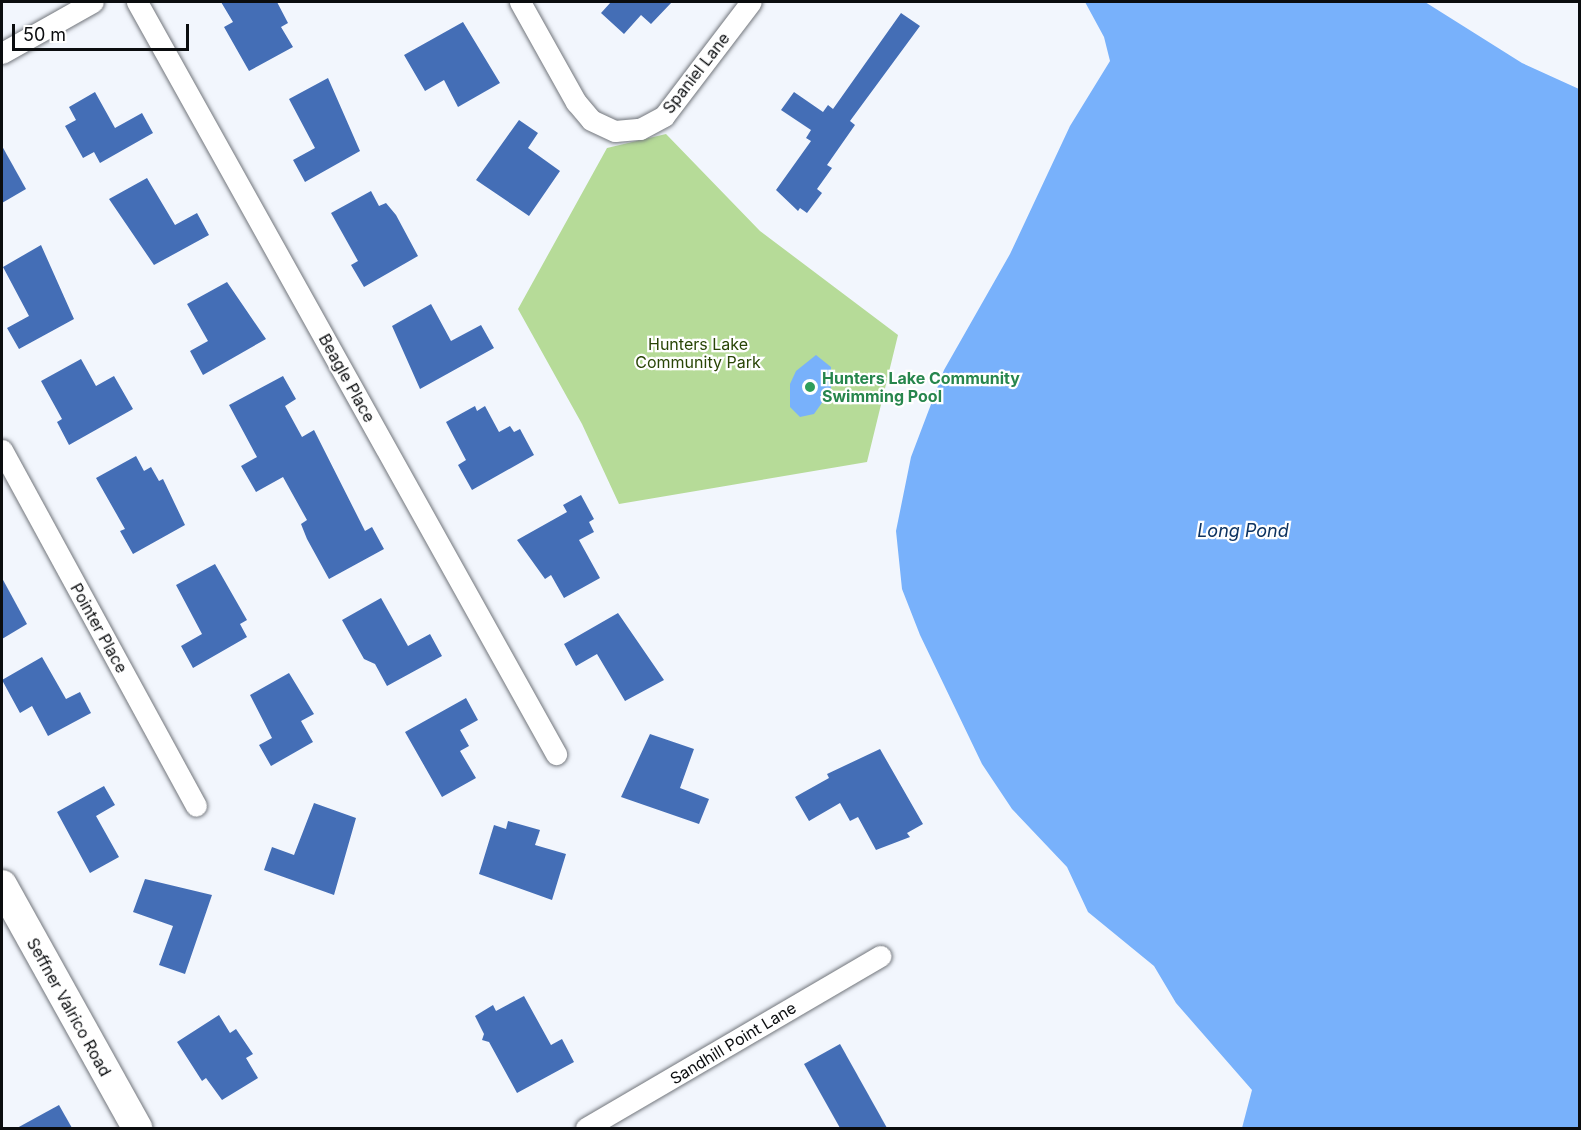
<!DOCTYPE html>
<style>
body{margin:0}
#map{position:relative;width:1581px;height:1130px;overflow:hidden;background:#f2f6fd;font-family:Inter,sans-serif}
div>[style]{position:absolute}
.green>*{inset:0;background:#b6db98}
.water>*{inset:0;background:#78b1fb}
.building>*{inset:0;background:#446eb6}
.roads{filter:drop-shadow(0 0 2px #72767c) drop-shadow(0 0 2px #72767c)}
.street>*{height:21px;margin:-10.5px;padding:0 10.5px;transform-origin:10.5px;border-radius:10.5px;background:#fff}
.secondary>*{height:30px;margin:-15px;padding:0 15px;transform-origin:15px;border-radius:15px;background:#fff}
.dots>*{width:16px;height:16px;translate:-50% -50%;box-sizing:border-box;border:3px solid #fff;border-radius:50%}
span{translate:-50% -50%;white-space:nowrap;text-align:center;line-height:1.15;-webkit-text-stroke:4.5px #fff;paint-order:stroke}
.street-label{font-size:16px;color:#0b0d0f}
.park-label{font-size:16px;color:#294506}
.leisure-label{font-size:16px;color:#27864d;font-weight:700}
.left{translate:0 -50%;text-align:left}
.water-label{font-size:18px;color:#0d3361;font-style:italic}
.frame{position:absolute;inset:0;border:3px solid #0b0d0f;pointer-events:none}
.scale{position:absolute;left:12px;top:24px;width:177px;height:27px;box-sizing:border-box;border:3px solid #0b0d0f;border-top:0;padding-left:8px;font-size:18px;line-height:21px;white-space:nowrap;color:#0b0d0f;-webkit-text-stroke:4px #fff;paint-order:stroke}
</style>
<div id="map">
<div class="green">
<i style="clip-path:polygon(666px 134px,760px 231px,898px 335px,867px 462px,619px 504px,582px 424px,518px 309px,607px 148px)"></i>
</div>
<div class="water">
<i style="clip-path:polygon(1085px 2px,1425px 2px,1522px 63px,1579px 89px,1579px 1128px,1242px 1128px,1252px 1090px,1176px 1003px,1154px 966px,1088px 912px,1067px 867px,1012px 809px,982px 764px,920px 635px,902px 589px,896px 531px,911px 457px,944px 370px,1010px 254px,1070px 126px,1110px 61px,1104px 37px)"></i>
<i style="clip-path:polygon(816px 355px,831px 367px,831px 390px,814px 414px,800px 417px,790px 407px,790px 384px,796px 371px)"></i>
</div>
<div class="building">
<i style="clip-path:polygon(221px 2px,277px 2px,288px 23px,281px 27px,293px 47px,249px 71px,224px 27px,233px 22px)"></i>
<i style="clip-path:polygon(611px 2px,672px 2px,651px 24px,641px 15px,624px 34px,601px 13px)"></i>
<i style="clip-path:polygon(901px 13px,920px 26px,850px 121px,855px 125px,827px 165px,832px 168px,817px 189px,822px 193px,807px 213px,800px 208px,798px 211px,776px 190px,811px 141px,806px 138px,811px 130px,781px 110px,794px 92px,823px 112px,828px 105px,833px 109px)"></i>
<i style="clip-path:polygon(463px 22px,500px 83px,458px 107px,444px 80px,425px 91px,404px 55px)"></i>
<i style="clip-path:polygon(328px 78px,360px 151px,305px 182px,293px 160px,315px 148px,289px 99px)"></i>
<i style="clip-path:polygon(95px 92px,115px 128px,142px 113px,153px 133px,100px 163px,94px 152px,83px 158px,65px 126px,76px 120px,69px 107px)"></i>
<i style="clip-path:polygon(519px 120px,538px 133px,528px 148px,560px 171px,529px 216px,476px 180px)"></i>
<i style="clip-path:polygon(2px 146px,26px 189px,2px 203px)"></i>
<i style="clip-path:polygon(147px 178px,175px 225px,197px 213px,209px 235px,154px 265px,109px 199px)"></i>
<i style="clip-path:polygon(371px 191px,379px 206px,386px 203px,396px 215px,418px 256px,364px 287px,351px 265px,358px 261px,331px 213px)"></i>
<i style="clip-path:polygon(41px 245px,74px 319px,19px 349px,7px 328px,29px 316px,3px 267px)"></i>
<i style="clip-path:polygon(227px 282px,266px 339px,203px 375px,190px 351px,208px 341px,187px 304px)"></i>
<i style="clip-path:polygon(431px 304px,451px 341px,481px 325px,494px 348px,420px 389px,392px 326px)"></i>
<i style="clip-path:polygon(81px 359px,96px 386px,114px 376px,133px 409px,69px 445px,57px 422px,62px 419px,41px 381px)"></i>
<i style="clip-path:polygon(283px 376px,296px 399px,285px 406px,302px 437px,314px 430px,365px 531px,372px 527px,384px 549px,329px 579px,307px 539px,301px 524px,307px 520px,283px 477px,256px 492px,241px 466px,257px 457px,229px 405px)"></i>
<i style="clip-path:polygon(475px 406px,477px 411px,485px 406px,499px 432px,510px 426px,514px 432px,520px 429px,534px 455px,472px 490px,458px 465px,466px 460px,446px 422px)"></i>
<i style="clip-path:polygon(136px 456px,144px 471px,151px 467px,159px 481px,163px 479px,185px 525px,133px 554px,120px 531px,125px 529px,96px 478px)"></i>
<i style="clip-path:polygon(581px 495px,594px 519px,589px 522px,594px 532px,579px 540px,600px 578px,564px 598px,551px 575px,545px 579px,517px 540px,567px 512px,563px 505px)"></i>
<i style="clip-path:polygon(215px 564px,247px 620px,240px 624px,247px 637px,193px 668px,181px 646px,202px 634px,176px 585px)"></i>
<i style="clip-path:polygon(2px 578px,27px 624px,2px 639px)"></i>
<i style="clip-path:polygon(381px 598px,408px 646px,430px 634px,442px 656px,387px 686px,375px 664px,364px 659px,342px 620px)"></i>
<i style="clip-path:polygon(618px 613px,664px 680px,625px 701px,597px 654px,576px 666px,564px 644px)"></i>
<i style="clip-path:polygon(42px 657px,66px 699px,80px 692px,91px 713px,48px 736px,32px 706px,20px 713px,2px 680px)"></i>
<i style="clip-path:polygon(289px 673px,314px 714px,301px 721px,313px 742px,271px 766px,259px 745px,272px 738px,250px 695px)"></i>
<i style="clip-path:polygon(466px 698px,478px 720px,460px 730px,469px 746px,460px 751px,476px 778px,442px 797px,405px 732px)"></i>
<i style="clip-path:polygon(650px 734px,694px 749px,680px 788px,709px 799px,699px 824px,621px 797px)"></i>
<i style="clip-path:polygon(880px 749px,923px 824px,907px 833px,910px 837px,876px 850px,858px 817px,850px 821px,840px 803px,809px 821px,795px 797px,829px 778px,827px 774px)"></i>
<i style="clip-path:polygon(104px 786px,115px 805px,96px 816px,119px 857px,90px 873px,57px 812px)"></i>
<i style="clip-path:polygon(314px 803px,356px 818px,334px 895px,264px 870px,272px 847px,294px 855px)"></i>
<i style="clip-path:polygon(508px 821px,540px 830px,535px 845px,566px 854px,552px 900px,479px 874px,494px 825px,506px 829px)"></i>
<i style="clip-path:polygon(145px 879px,212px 895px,185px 974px,159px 965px,173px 926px,133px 912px)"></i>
<i style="clip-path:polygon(524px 996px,551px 1045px,562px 1039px,574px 1062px,517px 1093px,489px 1042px,482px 1040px,484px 1034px,475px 1016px,493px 1005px,496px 1011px)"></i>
<i style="clip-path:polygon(219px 1015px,230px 1033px,236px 1029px,253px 1054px,246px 1058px,258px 1078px,222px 1100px,206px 1078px,202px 1081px,177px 1042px)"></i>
<i style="clip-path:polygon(840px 1044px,887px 1128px,840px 1128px,804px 1064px)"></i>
<i style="clip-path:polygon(59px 1105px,72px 1128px,17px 1128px)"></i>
</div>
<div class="roads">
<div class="street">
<i style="left:137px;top:2px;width:861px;rotate:60.87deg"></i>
<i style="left:520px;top:2px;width:115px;rotate:60.8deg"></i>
<i style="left:576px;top:102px;width:23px;rotate:50deg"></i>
<i style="left:591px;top:120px;width:26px;rotate:25deg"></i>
<i style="left:615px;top:131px;width:25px;rotate:-5deg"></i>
<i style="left:640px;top:129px;width:27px;rotate:-28deg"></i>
<i style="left:664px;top:116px;width:143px;rotate:-52.7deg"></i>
<i style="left:2px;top:53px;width:104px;rotate:-29.3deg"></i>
<i style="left:2px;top:450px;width:405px;rotate:61.4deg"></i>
<i style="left:586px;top:1128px;width:341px;rotate:-30.3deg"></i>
</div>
<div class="secondary">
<i style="left:2px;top:885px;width:278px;rotate:60.9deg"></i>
</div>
</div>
<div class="dots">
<i style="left:810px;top:387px;background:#2e9e5b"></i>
</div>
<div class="street-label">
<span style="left:696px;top:73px;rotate:-52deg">Spaniel Lane</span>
<span style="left:347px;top:378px;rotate:61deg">Beagle Place</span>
<span style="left:99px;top:628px;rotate:61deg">Pointer Place</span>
<span style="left:69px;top:1007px;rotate:61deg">Seffner Valrico Road</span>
<span style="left:733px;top:1043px;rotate:-31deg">Sandhill Point Lane</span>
</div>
<div class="park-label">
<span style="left:698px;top:353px">Hunters Lake<br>Community Park</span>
</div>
<div class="leisure-label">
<span class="left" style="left:822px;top:387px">Hunters Lake Community<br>Swimming Pool</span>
</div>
<div class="water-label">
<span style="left:1243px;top:531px">Long Pond</span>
</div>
<div class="frame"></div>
<div class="scale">50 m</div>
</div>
